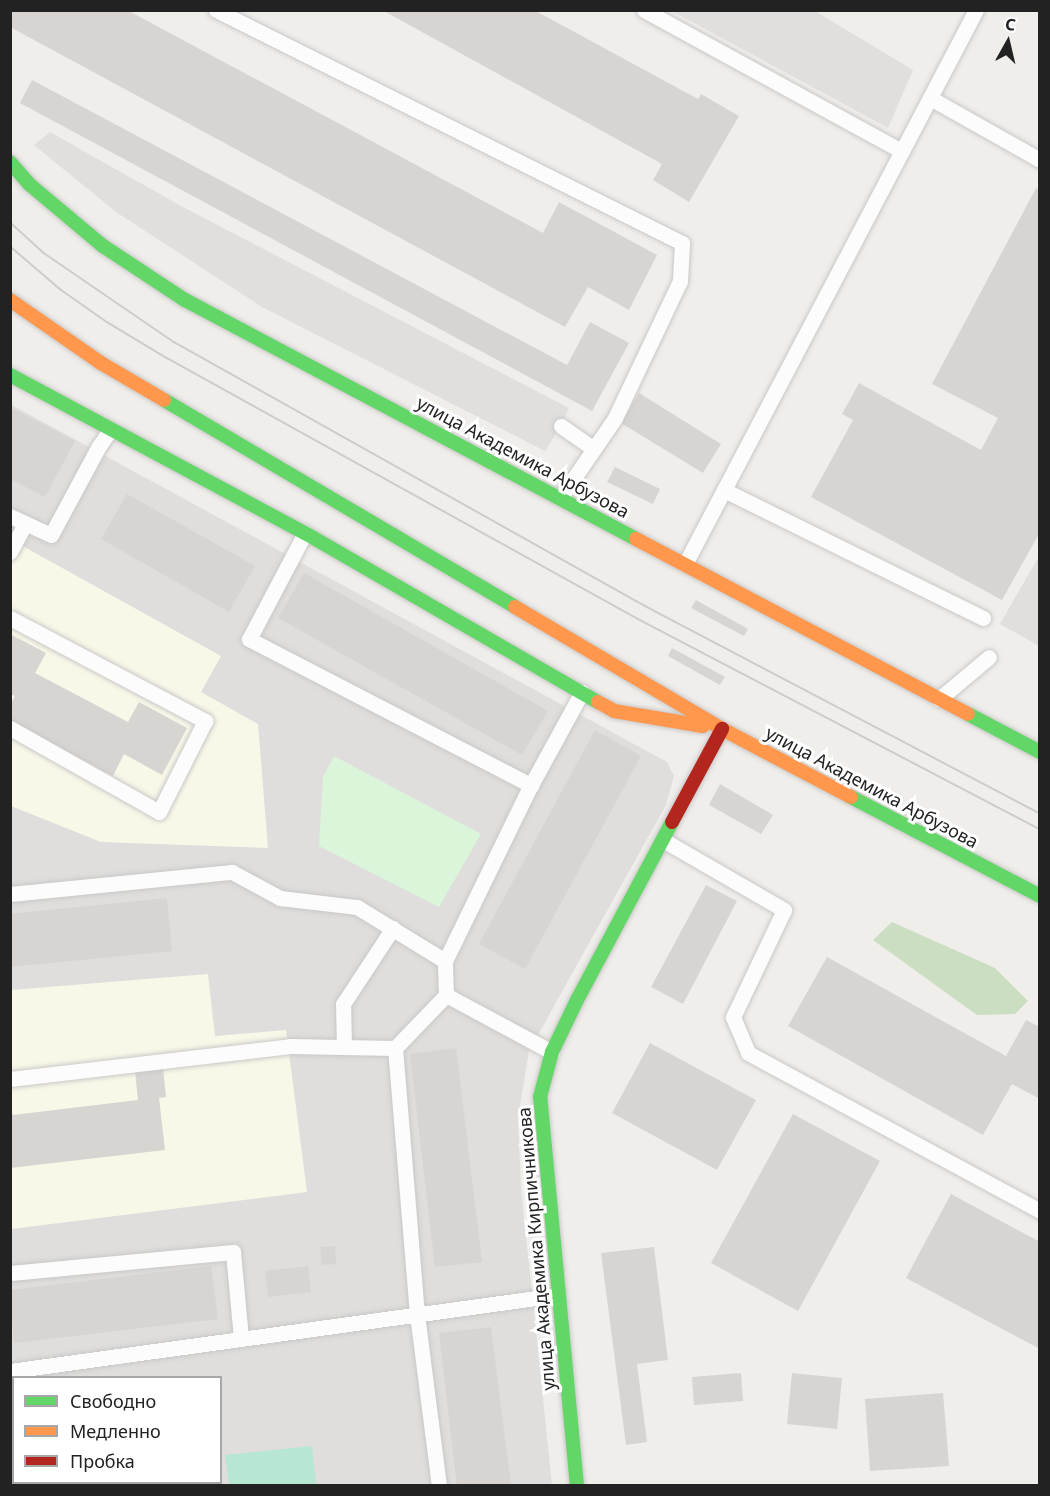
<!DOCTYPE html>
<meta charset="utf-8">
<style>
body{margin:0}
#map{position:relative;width:1050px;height:1496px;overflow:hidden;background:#f0eeeb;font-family:"Noto Sans",sans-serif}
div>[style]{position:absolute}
.residential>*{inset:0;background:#dfdedc}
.education>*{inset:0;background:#f8f7e8}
.forest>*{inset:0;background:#cbdec1}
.park>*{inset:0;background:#daf5da}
.pitch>*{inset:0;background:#b7e6d2}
.parking>*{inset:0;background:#e0dfde}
.building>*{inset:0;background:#d7d4d2}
.roads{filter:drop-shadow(0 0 2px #c9c8c7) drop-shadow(0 0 2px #c9c8c7)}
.lane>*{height:15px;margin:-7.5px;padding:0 7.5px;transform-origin:7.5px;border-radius:7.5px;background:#fdfcfc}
.fast>*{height:14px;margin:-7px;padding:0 7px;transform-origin:7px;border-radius:7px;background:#63d668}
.slow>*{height:14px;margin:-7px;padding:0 7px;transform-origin:7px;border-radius:7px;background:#ff974d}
.jam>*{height:14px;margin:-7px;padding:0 7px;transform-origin:7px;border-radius:7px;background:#b3261e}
.tram>*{height:1.5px;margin:-0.75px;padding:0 0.75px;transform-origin:0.75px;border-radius:0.75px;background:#ccc}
span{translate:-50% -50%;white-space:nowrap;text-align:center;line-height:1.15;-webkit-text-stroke:6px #fff;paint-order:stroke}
.street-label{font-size:18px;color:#222}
.frame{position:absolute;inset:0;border:12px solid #222;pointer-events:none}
.legend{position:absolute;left:12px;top:1376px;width:210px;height:108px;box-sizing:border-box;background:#fff;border:2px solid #a7a7a7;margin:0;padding:8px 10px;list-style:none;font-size:18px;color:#222}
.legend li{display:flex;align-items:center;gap:12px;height:30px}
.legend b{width:30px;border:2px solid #a7a7a7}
.north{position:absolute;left:978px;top:12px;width:60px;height:60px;-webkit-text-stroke:4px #fff;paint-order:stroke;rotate:8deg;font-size:16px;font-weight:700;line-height:24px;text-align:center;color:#222}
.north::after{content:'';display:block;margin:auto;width:21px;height:27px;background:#222;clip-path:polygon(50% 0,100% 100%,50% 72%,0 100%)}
</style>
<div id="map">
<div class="residential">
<i style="clip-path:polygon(evenodd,10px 404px,667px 762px,674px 776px,666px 805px,529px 1051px,518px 1118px,521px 1188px,552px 1485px,11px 1485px,10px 404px,14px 1378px,220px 1378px,220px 1482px,14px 1482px,14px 1378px)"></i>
</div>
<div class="education">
<i style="clip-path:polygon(10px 539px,221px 656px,201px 692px,258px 724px,268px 848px,101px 842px,11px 806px)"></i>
<i style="clip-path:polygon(208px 974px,215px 1036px,286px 1030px,307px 1192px,11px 1229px,11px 990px)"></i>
</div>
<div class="forest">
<i style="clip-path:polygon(892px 922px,995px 968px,1028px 1001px,1015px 1014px,977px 1015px,873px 940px)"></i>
</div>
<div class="park">
<i style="clip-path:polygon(334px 756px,481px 834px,439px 907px,319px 846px,323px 777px)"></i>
</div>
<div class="pitch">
<i style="clip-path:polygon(312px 1446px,316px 1484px,229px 1485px,225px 1455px)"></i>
</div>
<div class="parking">
<i style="clip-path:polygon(672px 11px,815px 11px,913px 70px,888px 128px)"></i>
<i style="clip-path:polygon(50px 132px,181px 206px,569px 408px,561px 426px,545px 451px,262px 307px,116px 212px,34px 145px)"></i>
<i style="clip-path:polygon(1039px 556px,1039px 646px,1000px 624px)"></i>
</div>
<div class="building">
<i style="clip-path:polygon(10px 10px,127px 10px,543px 233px,559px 202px,657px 255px,629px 310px,588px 287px,565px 327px,10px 27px)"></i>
<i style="clip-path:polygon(382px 10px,534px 10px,698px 99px,701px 94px,739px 116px,689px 202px,653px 180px,662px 164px)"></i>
<i style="clip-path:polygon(32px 80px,567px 365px,590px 322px,629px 343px,592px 411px,20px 103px)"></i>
<i style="clip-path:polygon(1036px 188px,1040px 190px,1040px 532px,1002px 600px,811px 497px,853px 420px,842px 414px,859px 383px,981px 450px,998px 418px,932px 384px)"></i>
<i style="clip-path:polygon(639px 393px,721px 444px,703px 473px,621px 423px)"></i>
<i style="clip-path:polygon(10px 407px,75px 441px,45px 497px,10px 479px)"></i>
<i style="clip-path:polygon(615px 467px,660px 489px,653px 504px,607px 482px)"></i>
<i style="clip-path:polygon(127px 494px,255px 566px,229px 612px,101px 539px)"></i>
<i style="clip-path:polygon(304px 573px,548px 711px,522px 755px,278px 618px)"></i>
<i style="clip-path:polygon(696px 600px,748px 629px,744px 636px,691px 608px)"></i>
<i style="clip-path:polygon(10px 634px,46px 653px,35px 673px,128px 722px,139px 702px,187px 728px,162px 775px,124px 754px,113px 776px,10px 722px,10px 705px,15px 696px,10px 694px)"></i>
<i style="clip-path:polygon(672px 648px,725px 677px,720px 685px,668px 656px)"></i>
<i style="clip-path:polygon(595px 730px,641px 756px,525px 969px,479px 944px)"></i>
<i style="clip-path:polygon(720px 784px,773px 815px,761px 834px,709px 805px)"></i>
<i style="clip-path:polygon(706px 885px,737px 901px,683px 1004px,651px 987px)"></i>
<i style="clip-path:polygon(167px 898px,172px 951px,10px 967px,10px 914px)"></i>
<i style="clip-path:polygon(827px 957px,1006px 1056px,1026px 1020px,1040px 1027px,1040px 1099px,1012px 1084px,983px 1135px,788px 1026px)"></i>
<i style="clip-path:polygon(650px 1043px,756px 1100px,717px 1170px,612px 1113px)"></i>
<i style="clip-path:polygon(456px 1048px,482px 1262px,435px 1267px,410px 1054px)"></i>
<i style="clip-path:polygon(163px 1068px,166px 1097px,159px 1098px,165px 1150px,10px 1168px,10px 1109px,13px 1115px,138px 1100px,135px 1071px)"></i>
<i style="clip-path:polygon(793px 1114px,880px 1161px,798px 1311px,711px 1263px)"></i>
<i style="clip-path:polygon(951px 1194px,1040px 1242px,1040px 1349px,906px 1278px)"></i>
<i style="clip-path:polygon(335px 1246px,336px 1264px,322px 1265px,320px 1247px)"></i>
<i style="clip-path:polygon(654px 1247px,668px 1360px,637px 1364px,647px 1442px,626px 1445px,601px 1253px)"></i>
<i style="clip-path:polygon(211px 1266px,218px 1319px,14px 1343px,10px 1290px)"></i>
<i style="clip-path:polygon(308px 1266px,311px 1292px,268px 1297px,265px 1271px)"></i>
<i style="clip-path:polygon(491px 1327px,511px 1486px,457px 1486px,439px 1333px)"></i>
<i style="clip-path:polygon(741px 1373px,743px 1401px,694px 1405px,692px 1377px)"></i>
<i style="clip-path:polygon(792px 1373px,842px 1378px,837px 1429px,787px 1424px)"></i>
<i style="clip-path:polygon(943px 1393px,949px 1466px,870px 1471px,865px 1399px)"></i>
</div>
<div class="roads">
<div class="lane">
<i style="left:216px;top:10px;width:521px;rotate:26.57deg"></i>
<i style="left:682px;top:243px;width:38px;rotate:93deg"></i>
<i style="left:680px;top:281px;width:152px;rotate:115.4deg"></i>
<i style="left:615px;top:418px;width:96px;rotate:124.4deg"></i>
<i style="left:644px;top:10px;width:294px;rotate:28.7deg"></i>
<i style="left:930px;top:98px;width:126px;rotate:29.4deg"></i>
<i style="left:561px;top:426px;width:40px;rotate:34.9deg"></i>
<i style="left:724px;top:490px;width:289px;rotate:26.3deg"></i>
<i style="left:10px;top:516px;width:45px;rotate:24.9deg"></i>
<i style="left:51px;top:535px;width:101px;rotate:-61.7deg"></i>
<i style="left:99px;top:446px;width:19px;rotate:-55deg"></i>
<i style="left:305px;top:533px;width:120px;rotate:117.8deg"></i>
<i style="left:249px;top:639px;width:318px;rotate:27.4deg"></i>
<i style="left:10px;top:552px;width:32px;rotate:-62deg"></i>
<i style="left:685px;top:564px;width:626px;rotate:-62.29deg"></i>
<i style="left:10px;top:618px;width:221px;rotate:27.8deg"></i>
<i style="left:205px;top:721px;width:102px;rotate:116.8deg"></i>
<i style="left:159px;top:812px;width:171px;rotate:-150.6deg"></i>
<i style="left:939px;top:699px;width:65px;rotate:-40deg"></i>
<i style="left:663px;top:840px;width:140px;rotate:30deg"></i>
<i style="left:784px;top:910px;width:119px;rotate:115.5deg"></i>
<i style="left:733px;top:1017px;width:39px;rotate:67deg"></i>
<i style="left:748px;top:1053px;width:332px;rotate:28.4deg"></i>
<i style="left:10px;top:894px;width:223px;rotate:-5.7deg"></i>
<i style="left:232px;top:872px;width:55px;rotate:28.4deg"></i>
<i style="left:280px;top:898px;width:78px;rotate:6.7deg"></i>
<i style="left:357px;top:907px;width:103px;rotate:31.5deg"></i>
<i style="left:446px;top:995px;width:120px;rotate:28.3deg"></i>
<i style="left:344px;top:1047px;width:43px;rotate:-91.3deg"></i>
<i style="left:343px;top:1004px;width:91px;rotate:-56.7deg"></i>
<i style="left:10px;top:1079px;width:282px;rotate:-6.7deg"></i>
<i style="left:290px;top:1046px;width:105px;rotate:1.1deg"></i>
<i style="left:10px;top:1273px;width:224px;rotate:-5.4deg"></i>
<i style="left:233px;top:1252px;width:86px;rotate:84.7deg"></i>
<i style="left:10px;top:1371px;width:553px;rotate:-7.9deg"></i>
<i style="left:439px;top:1486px;width:172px;rotate:-97.3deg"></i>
<i style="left:417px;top:1315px;width:268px;rotate:-94.7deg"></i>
<i style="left:395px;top:1048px;width:74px;rotate:-46.1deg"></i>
<i style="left:446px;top:995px;width:34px;rotate:-92deg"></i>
<i style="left:445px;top:961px;width:196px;rotate:-64deg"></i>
<i style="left:531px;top:785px;width:106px;rotate:-61.3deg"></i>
</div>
<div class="fast">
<i style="left:10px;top:162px;width:29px;rotate:49deg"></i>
<i style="left:29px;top:184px;width:97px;rotate:40deg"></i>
<i style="left:103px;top:246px;width:98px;rotate:33.4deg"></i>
<i style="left:185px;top:300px;width:510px;rotate:27.92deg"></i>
<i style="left:10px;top:375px;width:335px;rotate:28.2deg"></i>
<i style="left:305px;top:533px;width:338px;rotate:30deg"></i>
<i style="left:164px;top:400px;width:407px;rotate:30.5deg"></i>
<i style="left:968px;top:714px;width:81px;rotate:27.8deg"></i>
<i style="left:851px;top:797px;width:213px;rotate:27.6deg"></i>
<i style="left:577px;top:1486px;width:391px;rotate:-95.4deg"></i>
<i style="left:540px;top:1097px;width:47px;rotate:-75.1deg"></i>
<i style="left:552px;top:1052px;width:58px;rotate:-64.3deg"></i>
<i style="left:577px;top:1000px;width:202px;rotate:-61.9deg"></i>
</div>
<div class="slow">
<i style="left:10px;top:300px;width:111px;rotate:34.7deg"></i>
<i style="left:101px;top:363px;width:73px;rotate:30.4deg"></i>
<i style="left:636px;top:539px;width:375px;rotate:27.8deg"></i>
<i style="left:515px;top:607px;width:240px;rotate:30.5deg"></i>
<i style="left:722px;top:729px;width:146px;rotate:27.8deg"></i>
<i style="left:598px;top:702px;width:18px;rotate:29deg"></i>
<i style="left:614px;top:711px;width:90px;rotate:9.6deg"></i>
</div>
<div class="jam">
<i style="left:672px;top:822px;width:106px;rotate:-61.7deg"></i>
</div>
</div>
<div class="tram">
<i style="left:10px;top:222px;width:46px;rotate:42.4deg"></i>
<i style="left:44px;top:253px;width:158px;rotate:34.4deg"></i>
<i style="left:174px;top:342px;width:540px;rotate:29.27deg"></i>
<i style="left:645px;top:606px;width:446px;rotate:27.7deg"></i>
<i style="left:10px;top:246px;width:66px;rotate:40.7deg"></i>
<i style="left:60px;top:289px;width:57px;rotate:35.1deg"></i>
<i style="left:107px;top:322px;width:70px;rotate:31deg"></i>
<i style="left:167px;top:358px;width:538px;rotate:28.99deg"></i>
<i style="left:638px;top:619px;width:454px;rotate:27.6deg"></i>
</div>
<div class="street-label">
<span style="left:523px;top:457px;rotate:28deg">улица Академика Арбузова</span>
<span style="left:872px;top:787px;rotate:28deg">улица Академика Арбузова</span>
<span style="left:536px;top:1249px;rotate:-95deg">улица Академика Кирпичникова</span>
</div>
<div class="frame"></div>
<ul class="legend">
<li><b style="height:8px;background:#63d668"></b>Свободно</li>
<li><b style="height:8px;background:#ff974d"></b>Медленно</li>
<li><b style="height:8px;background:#b3261e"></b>Пробка</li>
</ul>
<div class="north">С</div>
</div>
